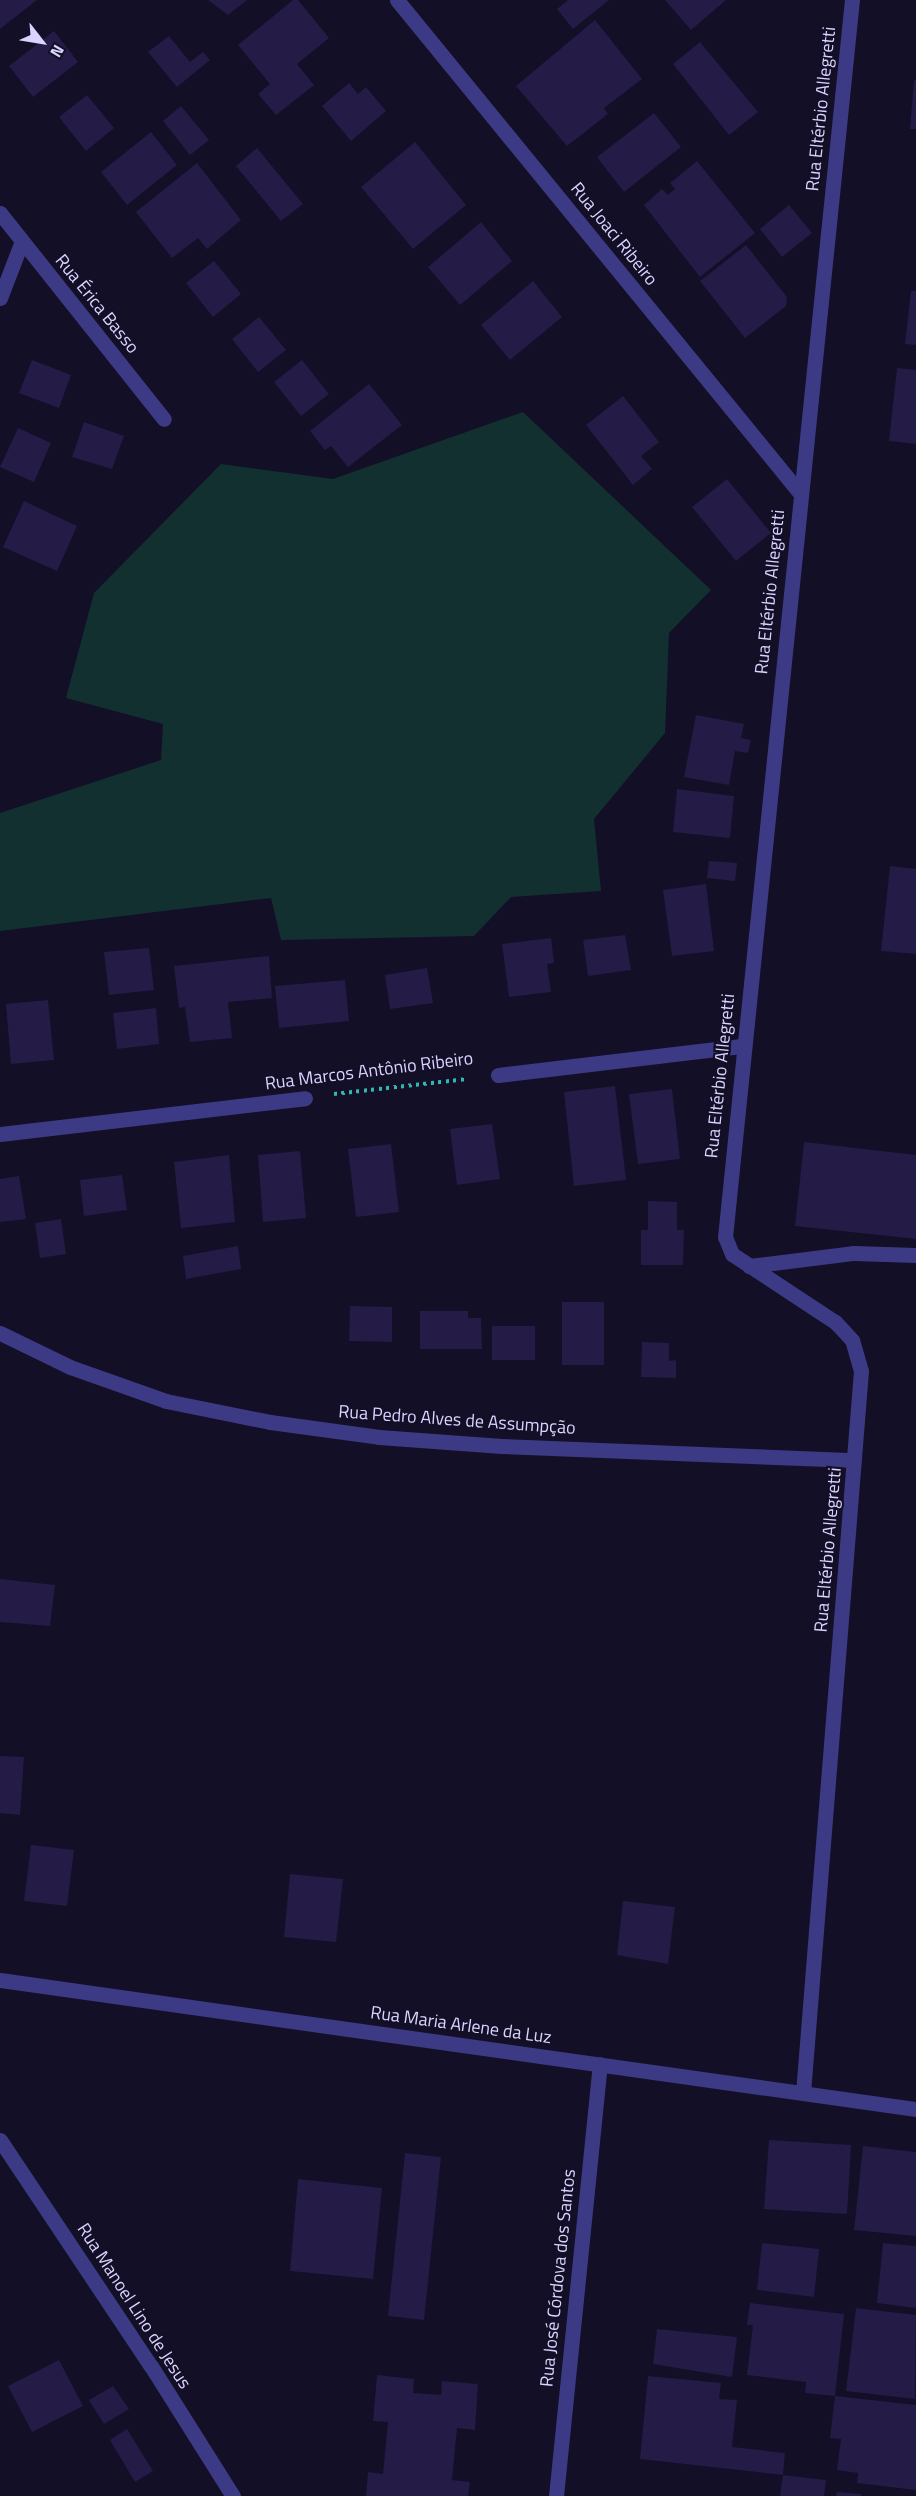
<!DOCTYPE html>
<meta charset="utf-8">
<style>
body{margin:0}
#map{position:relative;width:916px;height:2496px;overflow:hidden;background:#130f26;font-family:"Titillium Web",sans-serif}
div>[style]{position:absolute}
.green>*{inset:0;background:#12302f}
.building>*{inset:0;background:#241b47}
.path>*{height:4px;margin-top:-2px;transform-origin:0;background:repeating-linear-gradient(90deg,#2fb8b0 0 3px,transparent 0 7.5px)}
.street>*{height:15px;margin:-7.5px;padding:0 7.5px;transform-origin:7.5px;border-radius:7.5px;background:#3d3a85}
span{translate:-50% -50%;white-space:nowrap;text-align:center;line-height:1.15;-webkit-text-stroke:4.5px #130f26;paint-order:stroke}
.street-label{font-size:18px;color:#d9d4ff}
.north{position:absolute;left:12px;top:12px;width:60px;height:60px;-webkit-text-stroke:4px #130f26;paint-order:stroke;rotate:121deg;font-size:16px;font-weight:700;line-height:24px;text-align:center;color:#d9d4ff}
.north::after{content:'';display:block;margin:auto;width:21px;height:27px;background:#d9d4ff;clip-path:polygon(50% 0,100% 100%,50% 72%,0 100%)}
</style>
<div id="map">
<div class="green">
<i style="clip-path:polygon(523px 412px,711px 590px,669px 633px,665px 733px,594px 819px,601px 891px,511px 897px,474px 936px,281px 940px,271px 898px,0 931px,0 813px,161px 760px,163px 724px,66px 698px,94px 593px,221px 464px,333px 479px)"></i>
</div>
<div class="building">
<i style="clip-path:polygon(0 0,37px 0,0 29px)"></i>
<i style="clip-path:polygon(208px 0,247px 0,228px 15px)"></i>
<i style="clip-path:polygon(293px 0,298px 0,329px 38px,297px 64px,314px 85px,276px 115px,258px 94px,270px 84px,238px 45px)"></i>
<i style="clip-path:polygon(568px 0,609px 0,573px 29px,557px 9px)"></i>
<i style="clip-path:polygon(665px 0,726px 0,691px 30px)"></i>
<i style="clip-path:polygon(595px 20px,642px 79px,604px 108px,608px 114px,567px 146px,516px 86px)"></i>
<i style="clip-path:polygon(54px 31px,78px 62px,33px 97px,9px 66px)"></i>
<i style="clip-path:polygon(169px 36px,190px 62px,203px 52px,210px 60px,177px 87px,148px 52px)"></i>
<i style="clip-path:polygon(700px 42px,758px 112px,729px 135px,673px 64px)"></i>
<i style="clip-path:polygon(914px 80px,916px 80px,916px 129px,910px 129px)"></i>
<i style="clip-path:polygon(349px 83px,358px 94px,366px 87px,386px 111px,351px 141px,322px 106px)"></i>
<i style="clip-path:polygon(87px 95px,114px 128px,86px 151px,59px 117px)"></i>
<i style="clip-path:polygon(181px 106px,209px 140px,190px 155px,163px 121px)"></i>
<i style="clip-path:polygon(654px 113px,681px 147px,624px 192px,597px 157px)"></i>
<i style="clip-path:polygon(151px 132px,177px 165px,127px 205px,101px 172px)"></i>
<i style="clip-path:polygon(415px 142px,466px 205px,413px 249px,361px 187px)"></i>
<i style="clip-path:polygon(257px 148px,303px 204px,281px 221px,236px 166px)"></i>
<i style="clip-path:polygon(697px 161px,755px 233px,700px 277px,644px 205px,662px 189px,668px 195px,675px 189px,670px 183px)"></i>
<i style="clip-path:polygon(197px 163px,241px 220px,207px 249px,198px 238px,172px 258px,136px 212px)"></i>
<i style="clip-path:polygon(789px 205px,812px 233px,782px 257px,760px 229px)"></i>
<i style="clip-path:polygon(481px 222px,512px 261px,460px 305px,428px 267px)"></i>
<i style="clip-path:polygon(746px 245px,787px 297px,786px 306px,745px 338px,700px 281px)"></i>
<i style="clip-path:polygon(214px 261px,241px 294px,213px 317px,186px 283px)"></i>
<i style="clip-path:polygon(533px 281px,562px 317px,510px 360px,481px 325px)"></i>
<i style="clip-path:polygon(911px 291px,916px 291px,916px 345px,905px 344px)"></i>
<i style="clip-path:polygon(259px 317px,286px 350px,258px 372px,232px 339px)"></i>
<i style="clip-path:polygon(32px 360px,71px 375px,59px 408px,19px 393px)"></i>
<i style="clip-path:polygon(302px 360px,329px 394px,301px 416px,274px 382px)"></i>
<i style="clip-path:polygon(897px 368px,916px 370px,916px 444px,889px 441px)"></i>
<i style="clip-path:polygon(369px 384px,402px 425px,348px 467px,331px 446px,325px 450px,310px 431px)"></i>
<i style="clip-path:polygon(623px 396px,659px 442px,641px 456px,652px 469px,633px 485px,586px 425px)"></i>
<i style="clip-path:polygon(84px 422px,124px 436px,112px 469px,72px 457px)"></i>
<i style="clip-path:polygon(18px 428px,51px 443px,34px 482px,0 467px)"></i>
<i style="clip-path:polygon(727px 479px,771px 533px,736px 561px,692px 507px)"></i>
<i style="clip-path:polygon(24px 501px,77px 526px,57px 571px,3px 547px)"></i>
<i style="clip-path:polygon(696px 715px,744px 724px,741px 738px,751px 740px,748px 753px,735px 751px,729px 785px,684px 777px)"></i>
<i style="clip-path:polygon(677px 789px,734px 796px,730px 838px,673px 832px)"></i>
<i style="clip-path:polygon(709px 861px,737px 863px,735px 881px,707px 878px)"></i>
<i style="clip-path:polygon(890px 866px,916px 869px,916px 954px,881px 951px)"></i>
<i style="clip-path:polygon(706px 884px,714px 951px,672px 956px,663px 890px)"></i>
<i style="clip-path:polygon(625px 935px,631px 970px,588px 976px,583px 940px)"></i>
<i style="clip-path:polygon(551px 938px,554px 963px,547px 964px,551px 992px,509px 997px,502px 944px)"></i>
<i style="clip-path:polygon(149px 948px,154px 990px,109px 995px,104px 952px)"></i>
<i style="clip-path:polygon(269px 956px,272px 998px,228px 1002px,232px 1038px,190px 1042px,185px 1007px,179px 1008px,174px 966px)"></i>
<i style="clip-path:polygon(427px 968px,433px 1003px,390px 1009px,385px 975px)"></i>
<i style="clip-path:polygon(345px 980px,349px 1021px,279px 1028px,275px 986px)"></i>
<i style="clip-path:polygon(48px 1000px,54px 1060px,11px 1064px,6px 1004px)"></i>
<i style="clip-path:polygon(156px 1008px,159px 1044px,117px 1049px,113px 1013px)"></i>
<i style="clip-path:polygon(615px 1086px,626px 1180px,574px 1186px,564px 1092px)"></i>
<i style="clip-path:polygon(672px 1089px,680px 1159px,638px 1164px,629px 1094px)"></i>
<i style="clip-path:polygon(492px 1124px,500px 1179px,457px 1185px,450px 1129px)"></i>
<i style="clip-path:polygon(804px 1142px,916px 1155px,916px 1239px,795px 1226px)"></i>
<i style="clip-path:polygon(391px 1144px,399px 1212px,356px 1217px,348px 1149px)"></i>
<i style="clip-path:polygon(300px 1151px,306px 1218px,263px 1222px,258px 1155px)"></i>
<i style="clip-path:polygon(229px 1155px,235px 1222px,181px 1228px,174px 1162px)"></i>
<i style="clip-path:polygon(122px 1175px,127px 1210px,84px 1216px,80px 1180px)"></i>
<i style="clip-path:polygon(19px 1176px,26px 1219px,0 1222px,0 1179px)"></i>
<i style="clip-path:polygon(648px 1201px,677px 1202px,677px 1230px,684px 1230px,683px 1265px,641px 1265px,641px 1230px,648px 1230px)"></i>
<i style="clip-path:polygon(61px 1219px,66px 1254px,40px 1258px,35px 1223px)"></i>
<i style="clip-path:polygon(238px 1246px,241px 1269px,186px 1279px,183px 1256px)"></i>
<i style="clip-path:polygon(562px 1302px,604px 1302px,604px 1365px,562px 1365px)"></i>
<i style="clip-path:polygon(350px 1306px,392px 1307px,392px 1342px,349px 1341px)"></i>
<i style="clip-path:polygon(420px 1311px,468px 1311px,468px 1318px,481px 1318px,482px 1349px,420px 1349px)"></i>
<i style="clip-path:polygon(492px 1326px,535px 1326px,535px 1360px,492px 1360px)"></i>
<i style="clip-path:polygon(642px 1342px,669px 1343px,669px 1361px,676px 1360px,676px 1378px,641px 1377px)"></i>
<i style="clip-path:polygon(0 1579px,55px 1585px,50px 1626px,0 1622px)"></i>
<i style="clip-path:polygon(0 1756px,24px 1757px,20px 1815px,0 1813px)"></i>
<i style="clip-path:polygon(31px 1845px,74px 1850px,67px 1906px,24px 1901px)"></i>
<i style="clip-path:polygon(290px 1874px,343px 1879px,336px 1942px,284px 1937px)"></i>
<i style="clip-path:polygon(623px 1901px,675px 1907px,668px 1964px,617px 1955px)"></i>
<i style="clip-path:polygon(769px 2140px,851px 2145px,847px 2214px,764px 2209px)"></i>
<i style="clip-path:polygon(863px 2146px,916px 2152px,916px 2236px,854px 2230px)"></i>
<i style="clip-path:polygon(405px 2153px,441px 2157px,424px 2320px,388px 2316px)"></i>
<i style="clip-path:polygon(298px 2179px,382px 2188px,373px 2279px,290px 2271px)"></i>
<i style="clip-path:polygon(762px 2243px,819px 2249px,814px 2297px,757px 2290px)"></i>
<i style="clip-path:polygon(883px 2243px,916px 2246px,916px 2308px,877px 2303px)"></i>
<i style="clip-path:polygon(750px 2303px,844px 2314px,835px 2396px,805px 2393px,806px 2382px,747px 2375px,753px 2325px,747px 2325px)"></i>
<i style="clip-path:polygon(856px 2308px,916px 2315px,915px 2399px,846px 2391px)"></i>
<i style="clip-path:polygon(657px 2329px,737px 2337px,732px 2377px,653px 2364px)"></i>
<i style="clip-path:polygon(59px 2360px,83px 2406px,32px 2432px,8px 2386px)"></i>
<i style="clip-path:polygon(377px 2375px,414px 2379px,413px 2393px,441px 2395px,442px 2381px,478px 2384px,475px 2430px,457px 2428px,452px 2480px,470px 2482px,468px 2496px,366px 2496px,368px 2472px,383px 2474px,388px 2422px,373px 2421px)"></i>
<i style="clip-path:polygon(648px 2376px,721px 2383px,719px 2399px,737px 2400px,732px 2447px,785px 2453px,783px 2475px,640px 2459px)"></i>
<i style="clip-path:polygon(113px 2386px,129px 2409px,104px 2424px,89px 2400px)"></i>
<i style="clip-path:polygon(835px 2396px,916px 2405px,916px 2490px,857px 2483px,858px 2473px,837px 2470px,841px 2439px,830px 2438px)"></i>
<i style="clip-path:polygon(127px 2429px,153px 2471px,135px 2482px,110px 2440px)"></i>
<i style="clip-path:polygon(783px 2475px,826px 2480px,824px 2496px,780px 2496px)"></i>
<i style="clip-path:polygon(837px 2492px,861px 2494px,861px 2496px,836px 2496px)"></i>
</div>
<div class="path">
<i style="left:334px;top:1094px;width:134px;rotate:-6.4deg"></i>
</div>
<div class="street">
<i style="left:397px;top:0;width:637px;rotate:50.74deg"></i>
<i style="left:0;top:213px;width:263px;rotate:51.5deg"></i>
<i style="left:0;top:298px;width:61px;rotate:-68.9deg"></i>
<i style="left:498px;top:1075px;width:247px;rotate:-6.8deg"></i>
<i style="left:0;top:1134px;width:307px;rotate:-6.7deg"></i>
<i style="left:749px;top:1266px;width:106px;rotate:-7.1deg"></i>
<i style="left:854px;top:1253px;width:62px;rotate:1.8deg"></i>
<i style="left:0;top:1333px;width:78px;rotate:25.9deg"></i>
<i style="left:70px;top:1367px;width:102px;rotate:19.5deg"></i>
<i style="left:166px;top:1401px;width:106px;rotate:11.4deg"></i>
<i style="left:270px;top:1422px;width:110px;rotate:7.8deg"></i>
<i style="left:379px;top:1437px;width:123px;rotate:4.2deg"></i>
<i style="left:502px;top:1446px;width:352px;rotate:2.3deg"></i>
<i style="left:0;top:1980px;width:925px;rotate:8.02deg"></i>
<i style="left:803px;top:2093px;width:724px;rotate:-85.41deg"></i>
<i style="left:861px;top:1371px;width:32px;rotate:-106deg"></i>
<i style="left:852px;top:1340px;width:25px;rotate:-133deg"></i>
<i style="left:835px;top:1322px;width:123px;rotate:-146.6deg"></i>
<i style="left:732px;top:1254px;width:18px;rotate:-112deg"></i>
<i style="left:725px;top:1237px;width:1244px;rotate:-84.14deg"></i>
<i style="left:0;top:2140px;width:272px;rotate:56.3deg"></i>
<i style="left:151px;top:2366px;width:154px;rotate:57.8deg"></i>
<i style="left:556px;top:2496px;width:434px;rotate:-84.2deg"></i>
</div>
<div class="street-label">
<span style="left:821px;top:109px;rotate:-84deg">Rua Eltérbio Allegretti</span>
<span style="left:614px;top:234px;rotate:51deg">Rua Joaci Ribeiro</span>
<span style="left:97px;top:304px;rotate:51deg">Rua Érica Basso</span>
<span style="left:770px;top:592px;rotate:-84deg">Rua Eltérbio Allegretti</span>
<span style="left:369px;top:1071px;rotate:-7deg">Rua Marcos Antônio Ribeiro</span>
<span style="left:720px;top:1076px;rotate:-84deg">Rua Eltérbio Allegretti</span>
<span style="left:457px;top:1420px;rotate:4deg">Rua Pedro Alves de Assumpção</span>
<span style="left:828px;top:1550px;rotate:-85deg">Rua Eltérbio Allegretti</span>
<span style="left:461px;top:2025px;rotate:8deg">Rua Maria Arlene da Luz</span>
<span style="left:558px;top:2278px;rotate:-84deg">Rua José Córdova dos Santos</span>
<span style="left:134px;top:2306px;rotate:57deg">Rua Manoel Lino de Jesus</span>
</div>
<div class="north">N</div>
</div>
